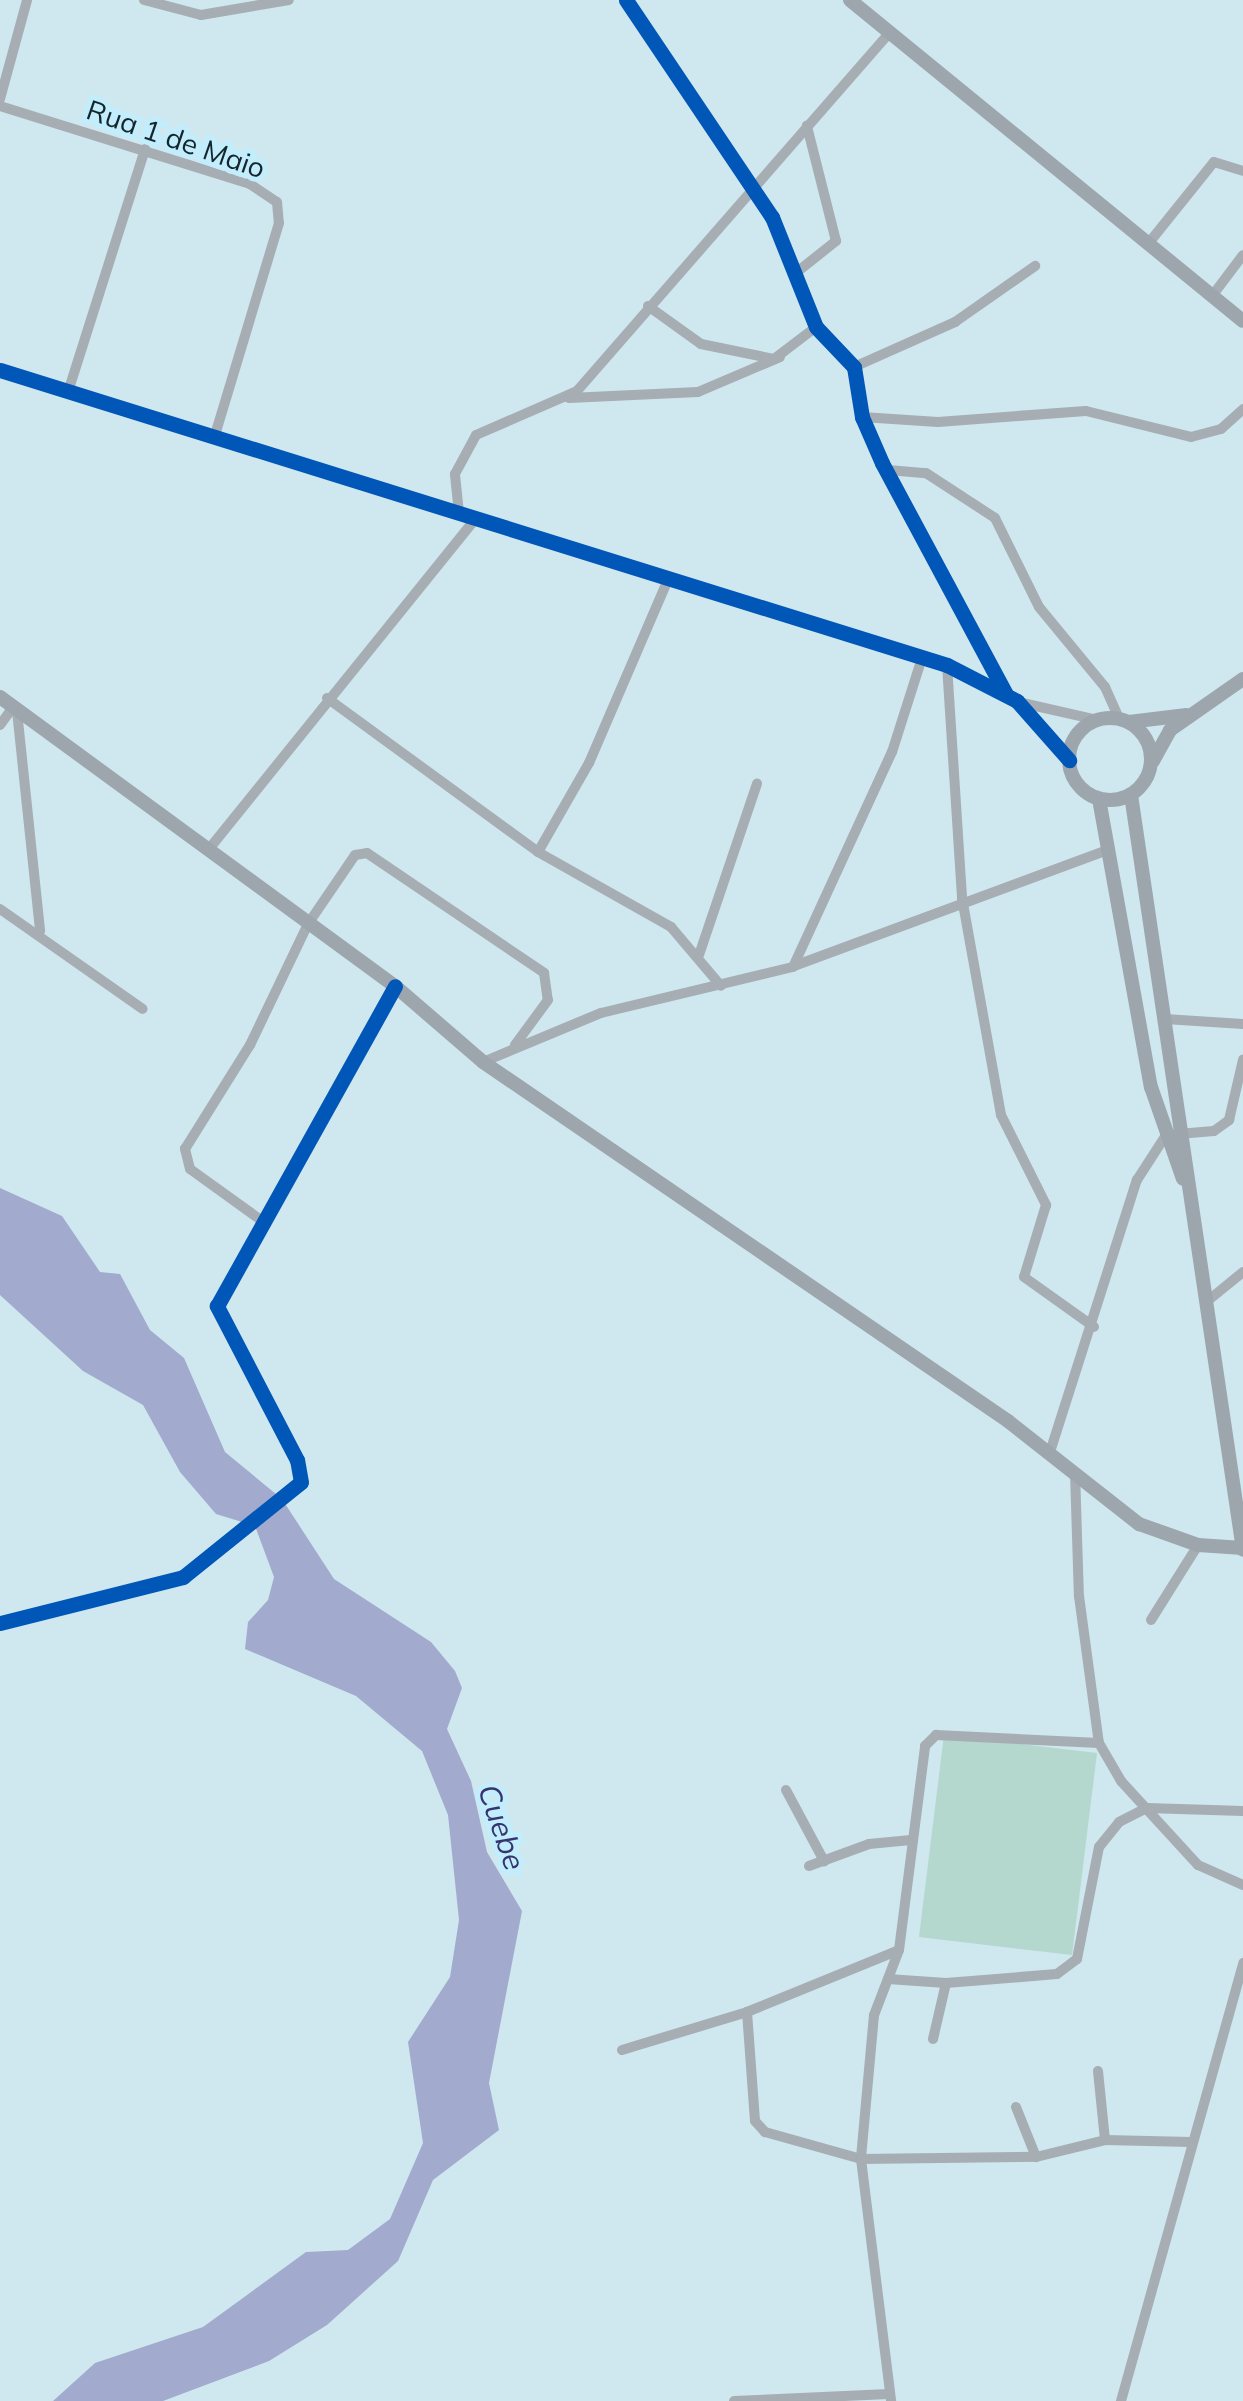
<!DOCTYPE html>
<style>
body{margin:0}
#map{position:relative;width:1243px;height:2401px;overflow:hidden;background:#cfe7ef;font-family:Mulish,sans-serif}
div>[style]{position:absolute}
.green>*{inset:0;background:#b4d8cd}
.water>*{inset:0;background:#a2abcd}
.minor>*{height:10px;margin:-5px;padding:0 5px;transform-origin:5px;border-radius:5px;background:#a6adb3}
.major>*{height:14px;margin:-7px;padding:0 7px;transform-origin:7px;border-radius:7px;background:#9da6ad}
.major>.ring{margin:-7px;padding:0;box-sizing:content-box;background:none;border:14px solid #9da6ad;border-radius:50%}
.cycleway>*{height:15px;margin:-7.5px;padding:0 7.5px;transform-origin:7.5px;border-radius:7.5px;background:#0057b8}
span{translate:-50% -50%;white-space:nowrap;text-align:center;line-height:1.15;-webkit-text-stroke:10px #c2edfc;paint-order:stroke}
.street-label{font-size:28px;color:#15252b}
.water-label{font-size:30px;color:#36346e;font-style:italic}
</style>
<div id="map">
<div class="green">
<i style="clip-path:polygon(944px 1735px,1097px 1753px,1072px 1955px,919px 1937px)"></i>
</div>
<div class="water">
<i style="clip-path:polygon(0 1188px,62px 1216px,100px 1272px,120px 1274px,150px 1330px,184px 1358px,225px 1452px,282px 1499px,334px 1579px,431px 1642px,455px 1671px,462px 1688px,447px 1729px,471px 1781px,487px 1852px,522px 1911px,489px 2083px,499px 2130px,433px 2180px,398px 2261px,327px 2325px,269px 2361px,163px 2401px,53px 2401px,95px 2363px,203px 2327px,306px 2252px,348px 2250px,390px 2219px,423px 2143px,408px 2042px,450px 1977px,459px 1920px,448px 1815px,422px 1751px,356px 1696px,245px 1649px,248px 1622px,268px 1600px,274px 1577px,255px 1526px,216px 1514px,180px 1472px,143px 1405px,83px 1371px,0 1295px)"></i>
</div>
<div class="minor">
<i style="left:144px;top:0;width:59px;rotate:14.7deg"></i>
<i style="left:201px;top:15px;width:89px;rotate:-9.7deg"></i>
<i style="left:626px;top:0;width:262px;rotate:56.1deg"></i>
<i style="left:772px;top:217px;width:118px;rotate:68.2deg"></i>
<i style="left:816px;top:327px;width:55px;rotate:46.5deg"></i>
<i style="left:854px;top:367px;width:51px;rotate:80.9deg"></i>
<i style="left:862px;top:417px;width:50px;rotate:66.5deg"></i>
<i style="left:882px;top:463px;width:262px;rotate:61.8deg"></i>
<i style="left:0;top:99px;width:103px;rotate:-74.7deg"></i>
<i style="left:0;top:106px;width:262px;rotate:17.3deg"></i>
<i style="left:250px;top:184px;width:32px;rotate:34deg"></i>
<i style="left:277px;top:202px;width:21px;rotate:85deg"></i>
<i style="left:279px;top:223px;width:218px;rotate:106.8deg"></i>
<i style="left:1148px;top:244px;width:105px;rotate:-51.2deg"></i>
<i style="left:1214px;top:162px;width:30px;rotate:17deg"></i>
<i style="left:797px;top:272px;width:50px;rotate:-38.5deg"></i>
<i style="left:836px;top:241px;width:119px;rotate:-104.2deg"></i>
<i style="left:1212px;top:296px;width:51px;rotate:-52.9deg"></i>
<i style="left:648px;top:306px;width:65px;rotate:35.6deg"></i>
<i style="left:701px;top:344px;width:75px;rotate:11.6deg"></i>
<i style="left:774px;top:359px;width:53px;rotate:-37.3deg"></i>
<i style="left:854px;top:367px;width:111px;rotate:-24deg"></i>
<i style="left:955px;top:322px;width:98px;rotate:-35deg"></i>
<i style="left:0;top:370px;width:992px;rotate:17.3deg"></i>
<i style="left:947px;top:665px;width:79px;rotate:27.2deg"></i>
<i style="left:1017px;top:701px;width:79px;rotate:48.6deg"></i>
<i style="left:68px;top:392px;width:255px;rotate:-72.4deg"></i>
<i style="left:569px;top:398px;width:129px;rotate:-2.7deg"></i>
<i style="left:698px;top:392px;width:89px;rotate:-23.1deg"></i>
<i style="left:862px;top:417px;width:76px;rotate:3.8deg"></i>
<i style="left:938px;top:422px;width:148px;rotate:-4.3deg"></i>
<i style="left:1086px;top:411px;width:108px;rotate:13.9deg"></i>
<i style="left:1191px;top:437px;width:31px;rotate:-15deg"></i>
<i style="left:1221px;top:429px;width:30px;rotate:-42deg"></i>
<i style="left:888px;top:470px;width:38px;rotate:5deg"></i>
<i style="left:926px;top:473px;width:82px;rotate:33.1deg"></i>
<i style="left:995px;top:518px;width:99px;rotate:63.7deg"></i>
<i style="left:1039px;top:607px;width:104px;rotate:50.5deg"></i>
<i style="left:1105px;top:687px;width:34px;rotate:66deg"></i>
<i style="left:459px;top:513px;width:39px;rotate:-96deg"></i>
<i style="left:455px;top:474px;width:44px;rotate:-61.7deg"></i>
<i style="left:476px;top:435px;width:110px;rotate:-23.5deg"></i>
<i style="left:577px;top:391px;width:476px;rotate:-48.9deg"></i>
<i style="left:947px;top:665px;width:233px;rotate:86.3deg"></i>
<i style="left:962px;top:898px;width:220px;rotate:79.8deg"></i>
<i style="left:1001px;top:1115px;width:101px;rotate:63.4deg"></i>
<i style="left:1046px;top:1205px;width:75px;rotate:107deg"></i>
<i style="left:1024px;top:1277px;width:86px;rotate:35.5deg"></i>
<i style="left:327px;top:698px;width:261px;rotate:36.1deg"></i>
<i style="left:538px;top:852px;width:153px;rotate:29.4deg"></i>
<i style="left:671px;top:927px;width:77px;rotate:49.7deg"></i>
<i style="left:1018px;top:702px;width:81px;rotate:12.8deg"></i>
<i style="left:17px;top:711px;width:221px;rotate:84deg"></i>
<i style="left:0;top:725px;width:22px;rotate:-54deg"></i>
<i style="left:209px;top:849px;width:425px;rotate:-51.1deg"></i>
<i style="left:538px;top:852px;width:103px;rotate:-60.2deg"></i>
<i style="left:589px;top:763px;width:202px;rotate:-66.7deg"></i>
<i style="left:0;top:909px;width:174px;rotate:35deg"></i>
<i style="left:699px;top:955px;width:181px;rotate:-71.3deg"></i>
<i style="left:794px;top:966px;width:335px;rotate:-20.3deg"></i>
<i style="left:1165px;top:1019px;width:78px;rotate:3.7deg"></i>
<i style="left:483px;top:1062px;width:128px;rotate:-22.6deg"></i>
<i style="left:601px;top:1013px;width:197px;rotate:-13.5deg"></i>
<i style="left:793px;top:967px;width:237px;rotate:-65.3deg"></i>
<i style="left:892px;top:752px;width:96px;rotate:-72.3deg"></i>
<i style="left:265px;top:1223px;width:92px;rotate:-144.2deg"></i>
<i style="left:190px;top:1169px;width:21px;rotate:-104deg"></i>
<i style="left:185px;top:1149px;width:123px;rotate:-58deg"></i>
<i style="left:250px;top:1045px;width:134px;rotate:-64.4deg"></i>
<i style="left:308px;top:924px;width:83px;rotate:-55.7deg"></i>
<i style="left:355px;top:855px;width:12px;rotate:-9deg"></i>
<i style="left:367px;top:853px;width:214px;rotate:34.1deg"></i>
<i style="left:544px;top:973px;width:27px;rotate:82deg"></i>
<i style="left:548px;top:1000px;width:56px;rotate:126.3deg"></i>
<i style="left:1205px;top:1303px;width:49px;rotate:-39.2deg"></i>
<i style="left:1050px;top:1452px;width:286px;rotate:-72.3deg"></i>
<i style="left:1137px;top:1180px;width:54px;rotate:-57.2deg"></i>
<i style="left:1166px;top:1135px;width:48px;rotate:-4.8deg"></i>
<i style="left:1214px;top:1131px;width:19px;rotate:-36deg"></i>
<i style="left:1229px;top:1120px;width:62px;rotate:-76.9deg"></i>
<i style="left:1075px;top:1472px;width:124px;rotate:88.2deg"></i>
<i style="left:1079px;top:1596px;width:148px;rotate:82.3deg"></i>
<i style="left:1099px;top:1743px;width:44px;rotate:59.9deg"></i>
<i style="left:1121px;top:1781px;width:114px;rotate:47.5deg"></i>
<i style="left:1198px;top:1865px;width:49px;rotate:24deg"></i>
<i style="left:1151px;top:1620px;width:89px;rotate:-57.9deg"></i>
<i style="left:0;top:1623px;width:189px;rotate:-14.1deg"></i>
<i style="left:183px;top:1577px;width:151px;rotate:-38.8deg"></i>
<i style="left:301px;top:1482px;width:22px;rotate:-100deg"></i>
<i style="left:297px;top:1460px;width:174px;rotate:-117.5deg"></i>
<i style="left:217px;top:1306px;width:366px;rotate:-60.9deg"></i>
<i style="left:786px;top:1790px;width:81px;rotate:61.8deg"></i>
<i style="left:809px;top:1866px;width:64px;rotate:-20.1deg"></i>
<i style="left:869px;top:1844px;width:42px;rotate:-5.4deg"></i>
<i style="left:899px;top:1950px;width:206px;rotate:-82.7deg"></i>
<i style="left:925px;top:1746px;width:16px;rotate:-45deg"></i>
<i style="left:936px;top:1735px;width:163px;rotate:2.8deg"></i>
<i style="left:888px;top:1979px;width:58px;rotate:3.9deg"></i>
<i style="left:747px;top:2012px;width:109px;rotate:85.8deg"></i>
<i style="left:755px;top:2121px;width:15px;rotate:48deg"></i>
<i style="left:765px;top:2132px;width:100px;rotate:15.7deg"></i>
<i style="left:861px;top:2159px;width:175px;rotate:-0.7deg"></i>
<i style="left:1036px;top:2157px;width:71px;rotate:-13.8deg"></i>
<i style="left:1105px;top:2140px;width:86px;rotate:1.3deg"></i>
<i style="left:933px;top:2039px;width:57px;rotate:-76.9deg"></i>
<i style="left:946px;top:1983px;width:111px;rotate:-4.6deg"></i>
<i style="left:1057px;top:1974px;width:25px;rotate:-37deg"></i>
<i style="left:1077px;top:1959px;width:114px;rotate:-78.9deg"></i>
<i style="left:1099px;top:1847px;width:32px;rotate:-51deg"></i>
<i style="left:1119px;top:1822px;width:31px;rotate:-27deg"></i>
<i style="left:1147px;top:1808px;width:96px;rotate:1.8deg"></i>
<i style="left:622px;top:2050px;width:131px;rotate:-16.9deg"></i>
<i style="left:747px;top:2012px;width:164px;rotate:-22.2deg"></i>
<i style="left:899px;top:1950px;width:70px;rotate:111deg"></i>
<i style="left:874px;top:2015px;width:145px;rotate:95.2deg"></i>
<i style="left:861px;top:2159px;width:244px;rotate:82.9deg"></i>
<i style="left:1098px;top:2071px;width:69px;rotate:84.2deg"></i>
<i style="left:1016px;top:2107px;width:54px;rotate:68.2deg"></i>
<i style="left:734px;top:2401px;width:155px;rotate:-2.6deg"></i>
<i style="left:1121px;top:2401px;width:455px;rotate:-74.4deg"></i>
</div>
<div class="major">
<i style="left:850px;top:0;width:507px;rotate:39.24deg"></i>
<i style="left:0;top:697px;width:489px;rotate:36.2deg"></i>
<i style="left:395px;top:986px;width:116px;rotate:40.8deg"></i>
<i style="left:483px;top:1062px;width:636px;rotate:34.36deg"></i>
<i style="left:1008px;top:1421px;width:167px;rotate:38.2deg"></i>
<i style="left:1139px;top:1524px;width:63px;rotate:19.6deg"></i>
<i style="left:1198px;top:1545px;width:45px;rotate:3.8deg"></i>
<i class="ring" style="left:1069px;top:718px;width:68px;height:68px"></i>
<i style="left:1129px;top:722px;width:58px;rotate:-6.9deg"></i>
<i style="left:1153px;top:761px;width:35px;rotate:-61deg"></i>
<i style="left:1170px;top:730px;width:89px;rotate:-34.9deg"></i>
<i style="left:1131px;top:795px;width:763px;rotate:81.56deg"></i>
<i style="left:1099px;top:799px;width:293px;rotate:79.8deg"></i>
<i style="left:1151px;top:1087px;width:97px;rotate:70.8deg"></i>
</div>
<div class="cycleway">
<i style="left:626px;top:0;width:262px;rotate:56.1deg"></i>
<i style="left:772px;top:217px;width:118px;rotate:68.2deg"></i>
<i style="left:816px;top:327px;width:55px;rotate:46.5deg"></i>
<i style="left:854px;top:367px;width:51px;rotate:80.9deg"></i>
<i style="left:862px;top:417px;width:50px;rotate:66.5deg"></i>
<i style="left:882px;top:463px;width:262px;rotate:61.8deg"></i>
<i style="left:0;top:370px;width:992px;rotate:17.3deg"></i>
<i style="left:947px;top:665px;width:79px;rotate:27.2deg"></i>
<i style="left:1017px;top:701px;width:79px;rotate:48.6deg"></i>
<i style="left:0;top:1623px;width:189px;rotate:-14.1deg"></i>
<i style="left:183px;top:1577px;width:151px;rotate:-38.8deg"></i>
<i style="left:301px;top:1482px;width:22px;rotate:-100deg"></i>
<i style="left:297px;top:1460px;width:174px;rotate:-117.5deg"></i>
<i style="left:217px;top:1306px;width:366px;rotate:-60.9deg"></i>
</div>
<div class="street-label">
<span style="left:176px;top:139px;rotate:19deg">Rua 1 de Maio</span>
</div>
<div class="water-label">
<span style="left:502px;top:1827px;rotate:71deg">Cuebe</span>
</div>
</div>
